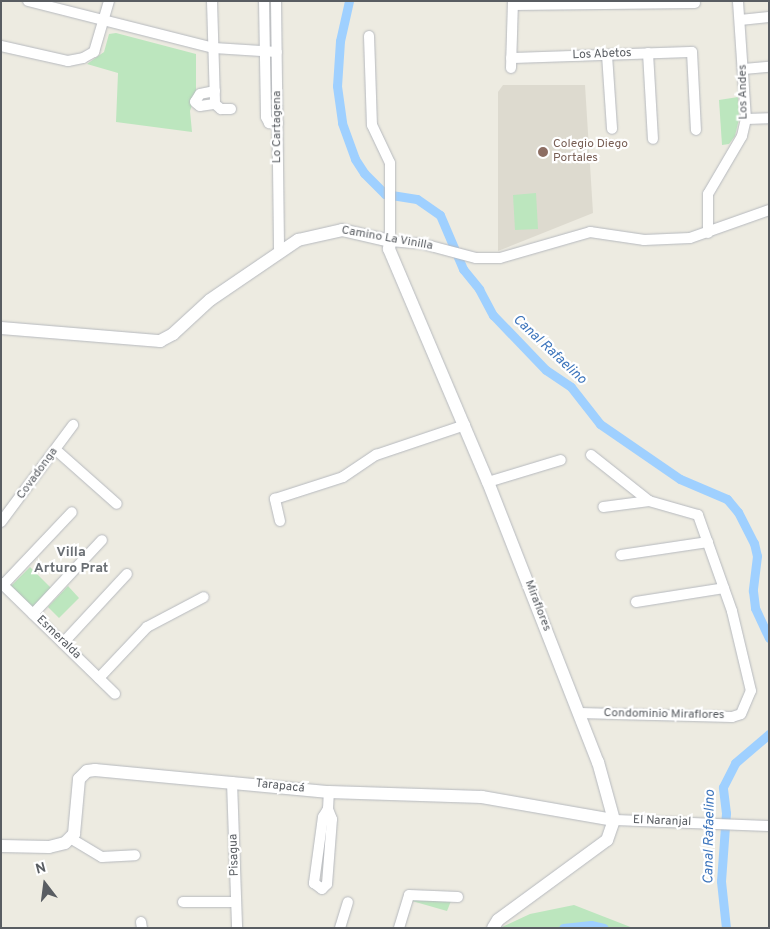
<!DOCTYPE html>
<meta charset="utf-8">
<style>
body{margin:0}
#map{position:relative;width:770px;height:929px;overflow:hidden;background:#edebe1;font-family:Overpass,sans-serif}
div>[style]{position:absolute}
.education>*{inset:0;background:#dddacf}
.green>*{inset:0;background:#bce6be}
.canal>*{height:9px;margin:-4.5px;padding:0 4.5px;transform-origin:4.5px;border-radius:4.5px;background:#9fd0ff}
.roads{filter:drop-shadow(0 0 1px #b6b9be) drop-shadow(0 0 1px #b6b9be)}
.minor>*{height:10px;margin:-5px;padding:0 5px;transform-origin:5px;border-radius:5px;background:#fff}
.tertiary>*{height:12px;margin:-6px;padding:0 6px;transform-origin:6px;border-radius:6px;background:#fff}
.dots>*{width:14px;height:14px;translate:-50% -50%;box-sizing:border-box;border:2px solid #fff;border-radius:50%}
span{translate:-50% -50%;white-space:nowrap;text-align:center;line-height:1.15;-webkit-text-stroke:4.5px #fff;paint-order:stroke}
.street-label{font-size:12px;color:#595d62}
.education-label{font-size:12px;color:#785e54}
.left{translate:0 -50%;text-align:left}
.water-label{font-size:14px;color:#3d75bc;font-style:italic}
.neighbourhood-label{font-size:14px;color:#6a6f74;font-weight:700}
.frame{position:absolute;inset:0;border:2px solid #595d62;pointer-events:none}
.north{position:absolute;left:20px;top:859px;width:50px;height:50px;-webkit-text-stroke:4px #fff;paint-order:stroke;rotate:345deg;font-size:14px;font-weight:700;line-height:20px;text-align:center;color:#595d62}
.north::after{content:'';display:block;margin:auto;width:18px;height:22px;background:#595d62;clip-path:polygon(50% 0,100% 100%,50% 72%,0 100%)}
</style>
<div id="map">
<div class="education">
<i style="clip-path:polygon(503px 85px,585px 85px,593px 213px,498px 251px,498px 92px)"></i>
</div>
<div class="green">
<i style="clip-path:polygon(116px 33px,196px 54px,196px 92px,190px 111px,192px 132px,116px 122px,118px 73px,87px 64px,104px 52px,109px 34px)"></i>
<i style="clip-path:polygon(738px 97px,739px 119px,735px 136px,729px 144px,722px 145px,719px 100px)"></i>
<i style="clip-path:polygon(536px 193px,538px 229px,515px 230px,513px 195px)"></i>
<i style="clip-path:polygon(30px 567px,52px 589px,34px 609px,10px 587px)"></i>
<i style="clip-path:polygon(68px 586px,79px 598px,59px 618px,48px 607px)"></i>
<i style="clip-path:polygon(413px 898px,451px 901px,447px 911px,412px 901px)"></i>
<i style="clip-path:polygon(574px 905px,633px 928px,500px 928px,530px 914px)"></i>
</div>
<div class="canal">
<i style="left:349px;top:1px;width:41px;rotate:102.7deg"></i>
<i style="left:340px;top:41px;width:45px;rotate:93.8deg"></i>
<i style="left:337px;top:86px;width:37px;rotate:82deg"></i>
<i style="left:342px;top:123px;width:38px;rotate:70deg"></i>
<i style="left:355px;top:159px;width:17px;rotate:57deg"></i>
<i style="left:364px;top:173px;width:30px;rotate:45deg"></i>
<i style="left:385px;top:194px;width:32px;rotate:9deg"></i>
<i style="left:417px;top:199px;width:28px;rotate:35deg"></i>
<i style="left:440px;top:215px;width:59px;rotate:66.9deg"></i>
<i style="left:463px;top:269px;width:26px;rotate:51deg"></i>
<i style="left:479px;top:289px;width:30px;rotate:62deg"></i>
<i style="left:493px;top:315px;width:76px;rotate:46.1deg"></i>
<i style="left:546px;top:370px;width:30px;rotate:34deg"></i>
<i style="left:571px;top:387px;width:47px;rotate:51.9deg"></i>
<i style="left:600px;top:424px;width:97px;rotate:34.5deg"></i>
<i style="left:680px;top:479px;width:51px;rotate:23.1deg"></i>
<i style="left:727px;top:499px;width:17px;rotate:50deg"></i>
<i style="left:738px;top:512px;width:35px;rotate:63deg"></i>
<i style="left:754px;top:543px;width:13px;rotate:77deg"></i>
<i style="left:757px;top:556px;width:35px;rotate:97deg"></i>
<i style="left:753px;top:591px;width:17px;rotate:83deg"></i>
<i style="left:755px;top:608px;width:33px;rotate:65deg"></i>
<i style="left:563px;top:928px;width:28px;rotate:-6deg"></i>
<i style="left:591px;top:925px;width:13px;rotate:13deg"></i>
<i style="left:726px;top:928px;width:47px;rotate:-96.1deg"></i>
<i style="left:721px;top:881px;width:68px;rotate:-85.8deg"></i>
<i style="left:726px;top:813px;width:26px;rotate:-97deg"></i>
<i style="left:723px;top:787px;width:27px;rotate:-63deg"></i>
<i style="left:735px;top:763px;width:45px;rotate:-40.5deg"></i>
</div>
<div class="roads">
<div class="minor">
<i style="left:28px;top:1px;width:192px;rotate:14.2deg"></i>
<i style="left:214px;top:48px;width:63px;rotate:3.6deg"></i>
<i style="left:212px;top:1px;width:103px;rotate:88.3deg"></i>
<i style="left:215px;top:104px;width:8px;rotate:40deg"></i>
<i style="left:221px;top:109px;width:10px"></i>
<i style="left:264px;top:1px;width:116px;rotate:89deg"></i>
<i style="left:266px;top:117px;width:7px;rotate:63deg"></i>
<i style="left:269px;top:123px;width:9px"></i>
<i style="left:276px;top:1px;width:252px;rotate:89.3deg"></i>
<i style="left:513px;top:5px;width:182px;rotate:-0.6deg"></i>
<i style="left:740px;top:20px;width:29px;rotate:-6deg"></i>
<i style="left:369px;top:36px;width:89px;rotate:88.1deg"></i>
<i style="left:372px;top:125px;width:42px;rotate:64.7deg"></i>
<i style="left:390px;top:163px;width:78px;rotate:90deg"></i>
<i style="left:390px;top:241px;width:33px;rotate:5deg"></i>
<i style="left:423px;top:244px;width:55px;rotate:14.8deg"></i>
<i style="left:476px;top:258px;width:24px"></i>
<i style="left:500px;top:258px;width:94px;rotate:-16.1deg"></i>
<i style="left:590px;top:232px;width:55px;rotate:8.4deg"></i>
<i style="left:644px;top:240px;width:46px;rotate:-2.5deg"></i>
<i style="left:690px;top:238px;width:84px;rotate:-19.5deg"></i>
<i style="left:1px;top:46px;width:69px;rotate:12.6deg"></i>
<i style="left:68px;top:61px;width:15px;rotate:-11deg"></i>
<i style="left:83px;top:58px;width:13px;rotate:-29deg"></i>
<i style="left:94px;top:52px;width:53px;rotate:-73.6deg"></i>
<i style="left:648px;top:53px;width:86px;rotate:86.7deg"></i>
<i style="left:607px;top:55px;width:74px;rotate:86.1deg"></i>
<i style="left:511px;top:58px;width:181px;rotate:-1.9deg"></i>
<i style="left:692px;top:52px;width:78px;rotate:87.1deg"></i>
<i style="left:511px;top:68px;width:67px;rotate:-88.3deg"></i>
<i style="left:744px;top:69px;width:25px;rotate:-5deg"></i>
<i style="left:215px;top:91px;width:15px;rotate:169deg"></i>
<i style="left:200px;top:94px;width:9px;rotate:122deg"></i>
<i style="left:195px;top:102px;width:6px;rotate:39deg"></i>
<i style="left:200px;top:106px;width:15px;rotate:-8deg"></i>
<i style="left:746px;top:119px;width:23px;rotate:-2deg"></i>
<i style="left:708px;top:233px;width:39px;rotate:-90deg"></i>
<i style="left:708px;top:194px;width:67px;rotate:-59.6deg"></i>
<i style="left:742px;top:136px;width:17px;rotate:-77deg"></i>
<i style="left:746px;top:119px;width:118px;rotate:-93.9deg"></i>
<i style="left:56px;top:450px;width:81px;rotate:41.5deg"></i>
<i style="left:591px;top:455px;width:74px;rotate:38.4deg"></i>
<i style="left:488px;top:482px;width:76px;rotate:-16.8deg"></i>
<i style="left:280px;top:521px;width:23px;rotate:-103deg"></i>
<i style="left:275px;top:499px;width:71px;rotate:-17.9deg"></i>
<i style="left:343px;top:477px;width:40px;rotate:-34deg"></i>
<i style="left:376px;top:455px;width:94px;rotate:-18.6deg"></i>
<i style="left:1px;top:522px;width:121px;rotate:-53.4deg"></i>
<i style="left:621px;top:555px;width:88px;rotate:-8.5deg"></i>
<i style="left:1px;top:583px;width:159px;rotate:44.2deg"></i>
<i style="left:3px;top:585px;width:100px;rotate:-46.6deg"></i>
<i style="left:636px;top:602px;width:89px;rotate:-9deg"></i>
<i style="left:33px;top:614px;width:101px;rotate:-47deg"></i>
<i style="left:63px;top:643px;width:94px;rotate:-47.2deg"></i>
<i style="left:99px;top:678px;width:70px;rotate:-46.7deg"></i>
<i style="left:147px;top:627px;width:64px;rotate:-27.8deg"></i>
<i style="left:579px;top:713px;width:153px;rotate:1.5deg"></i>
<i style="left:732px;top:717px;width:9px;rotate:-18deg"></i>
<i style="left:741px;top:714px;width:25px;rotate:-67deg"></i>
<i style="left:751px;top:691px;width:82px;rotate:-103.4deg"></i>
<i style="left:732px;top:611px;width:102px;rotate:-109.5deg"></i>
<i style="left:698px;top:515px;width:51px;rotate:-164.1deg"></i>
<i style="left:649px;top:501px;width:46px;rotate:172.6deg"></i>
<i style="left:232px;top:782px;width:146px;rotate:88deg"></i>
<i style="left:328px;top:809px;width:9px;rotate:122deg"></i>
<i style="left:323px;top:817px;width:67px;rotate:97.8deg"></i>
<i style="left:314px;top:883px;width:10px;rotate:37deg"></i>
<i style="left:322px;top:889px;width:7px;rotate:-45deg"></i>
<i style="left:327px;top:884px;width:65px;rotate:-85.6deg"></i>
<i style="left:332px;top:819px;width:11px;rotate:-112deg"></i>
<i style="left:328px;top:809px;width:17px;rotate:-87deg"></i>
<i style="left:614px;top:820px;width:155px;rotate:2.2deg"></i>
<i style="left:70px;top:838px;width:37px;rotate:31deg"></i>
<i style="left:102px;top:857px;width:33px;rotate:-3deg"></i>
<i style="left:183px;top:902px;width:53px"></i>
<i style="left:141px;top:922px;width:6px;rotate:81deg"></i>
<i style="left:340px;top:928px;width:27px;rotate:-73deg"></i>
<i style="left:399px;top:928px;width:34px;rotate:-73deg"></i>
<i style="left:409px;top:895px;width:49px;rotate:2.3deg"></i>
</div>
<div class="tertiary">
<i style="left:1px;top:328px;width:160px;rotate:4.7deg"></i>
<i style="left:160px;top:341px;width:15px;rotate:-28deg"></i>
<i style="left:173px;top:334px;width:50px;rotate:-42.6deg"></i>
<i style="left:210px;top:300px;width:107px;rotate:-34.3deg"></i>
<i style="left:298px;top:240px;width:45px;rotate:-12.8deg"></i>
<i style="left:342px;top:230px;width:49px;rotate:12.9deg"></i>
<i style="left:390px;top:241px;width:8px;rotate:97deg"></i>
<i style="left:389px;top:249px;width:253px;rotate:67deg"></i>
<i style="left:488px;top:482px;width:301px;rotate:68.6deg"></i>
<i style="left:598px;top:762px;width:60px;rotate:74.6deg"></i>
<i style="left:614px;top:820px;width:21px;rotate:109deg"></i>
<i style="left:607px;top:840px;width:135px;rotate:143.7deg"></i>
<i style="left:498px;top:920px;width:9px;rotate:122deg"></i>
<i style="left:1px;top:846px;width:48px;rotate:1.2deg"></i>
<i style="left:49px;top:847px;width:16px;rotate:-14deg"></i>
<i style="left:65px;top:843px;width:13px;rotate:-45deg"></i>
<i style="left:74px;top:834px;width:55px;rotate:-84.8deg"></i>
<i style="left:79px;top:779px;width:11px;rotate:-45deg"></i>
<i style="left:87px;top:771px;width:8px;rotate:-7deg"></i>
<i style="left:95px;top:770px;width:235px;rotate:5.4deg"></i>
<i style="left:329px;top:792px;width:153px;rotate:1.9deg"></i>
<i style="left:482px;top:797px;width:134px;rotate:9.9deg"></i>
</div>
</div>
<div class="dots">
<i style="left:543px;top:152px;background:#8d6e63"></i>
</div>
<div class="street-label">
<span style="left:602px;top:55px;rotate:-2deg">Los Abetos</span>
<span style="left:744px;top:92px;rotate:-91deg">Los Andes</span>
<span style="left:278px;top:127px;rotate:-90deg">Lo Cartagena</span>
<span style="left:387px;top:239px;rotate:10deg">Camino La Vinilla</span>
<span style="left:38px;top:474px;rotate:-54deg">Covadonga</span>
<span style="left:537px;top:606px;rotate:69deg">Miraflores</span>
<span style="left:58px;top:638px;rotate:44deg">Esmeralda</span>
<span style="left:664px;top:715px;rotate:1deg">Condominio Miraflores</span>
<span style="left:280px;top:787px;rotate:6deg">Tarapacá</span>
<span style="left:662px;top:822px;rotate:2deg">El Naranjal</span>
<span style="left:235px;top:855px;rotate:-92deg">Pisagua</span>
</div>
<div class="education-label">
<span class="left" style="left:553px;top:152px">Colegio Diego<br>Portales</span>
</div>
<div class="water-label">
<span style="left:549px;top:350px;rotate:43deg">Canal Rafaelino</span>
<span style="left:710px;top:837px;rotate:-89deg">Canal Rafaelino</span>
</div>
<div class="neighbourhood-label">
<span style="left:71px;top:561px">Villa<br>Arturo Prat</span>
</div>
<div class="frame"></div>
<div class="north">N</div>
</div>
